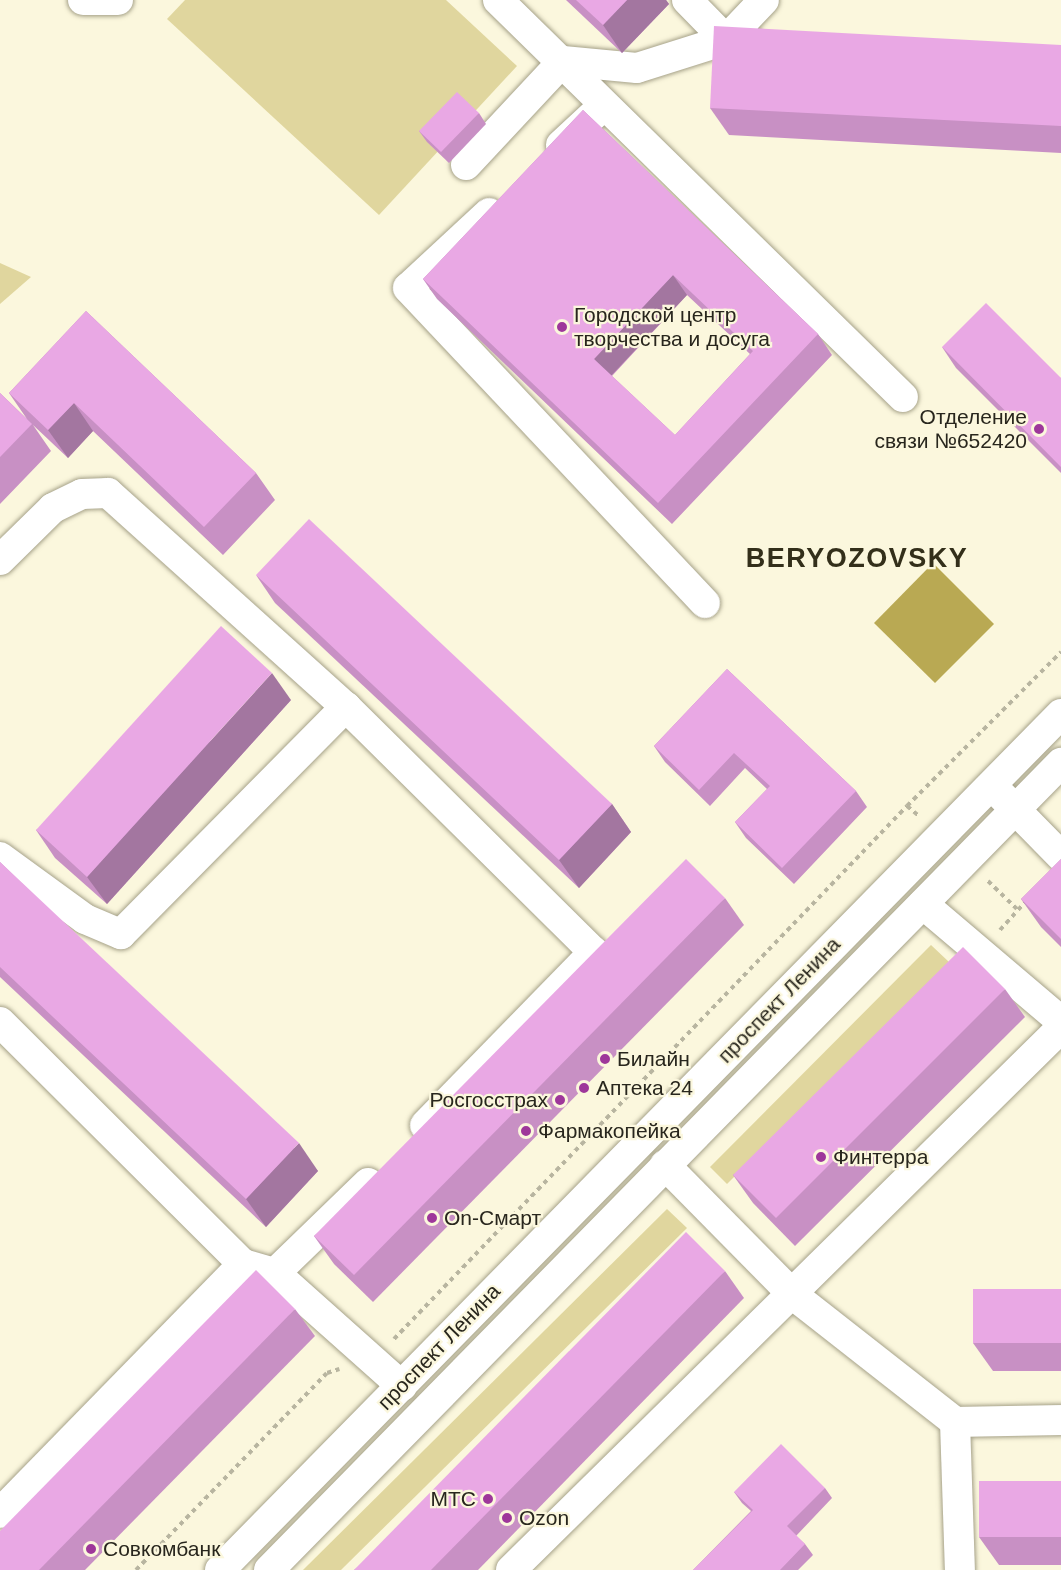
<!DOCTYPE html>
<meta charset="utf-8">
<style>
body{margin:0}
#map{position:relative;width:1061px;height:1570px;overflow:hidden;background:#fbf7dd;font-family:Helvetica,sans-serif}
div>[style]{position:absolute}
.green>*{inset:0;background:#e0d69e}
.water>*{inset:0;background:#b9a953}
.path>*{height:4px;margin-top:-2px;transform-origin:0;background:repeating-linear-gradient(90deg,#b8b5a0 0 4.5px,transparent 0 9px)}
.roads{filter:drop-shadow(0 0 2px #a6a289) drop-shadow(0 0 2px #a6a289)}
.minor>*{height:30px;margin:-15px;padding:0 15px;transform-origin:15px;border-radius:15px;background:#fff}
.wall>*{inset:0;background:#c890c4}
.shaded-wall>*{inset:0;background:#a376a0}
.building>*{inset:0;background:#e9a8e4}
.dots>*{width:16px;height:16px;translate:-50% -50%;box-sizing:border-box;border:3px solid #fbf7dd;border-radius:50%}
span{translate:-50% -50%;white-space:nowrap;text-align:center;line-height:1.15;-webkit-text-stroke:4.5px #fbf7dd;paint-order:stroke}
.poi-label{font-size:21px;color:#28261d}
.left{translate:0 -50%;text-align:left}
.right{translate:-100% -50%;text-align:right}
.street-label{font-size:21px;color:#28261d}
.district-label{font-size:27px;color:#332f1a;font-weight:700;letter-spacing:1.5px}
</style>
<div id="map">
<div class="green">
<i style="clip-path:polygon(185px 0,446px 0,517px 66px,379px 215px,167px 19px)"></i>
<i style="clip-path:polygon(0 263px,31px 277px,0 304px)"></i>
<i style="clip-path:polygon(931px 945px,949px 962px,727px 1184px,710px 1167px)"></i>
<i style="clip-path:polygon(667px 1209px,687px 1228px,341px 1570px,303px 1570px)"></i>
</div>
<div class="water">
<i style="clip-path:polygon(933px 563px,994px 624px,935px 683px,874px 623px)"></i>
</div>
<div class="path">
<i style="left:907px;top:806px;width:218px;rotate:-45deg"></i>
<i style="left:988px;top:881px;width:40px;rotate:44deg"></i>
<i style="left:1000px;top:930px;width:40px;rotate:-48deg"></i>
<i style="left:394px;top:1339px;width:740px;rotate:-46.1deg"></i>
<i style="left:907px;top:806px;width:16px;rotate:40deg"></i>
<i style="left:136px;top:1570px;width:274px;rotate:-45.9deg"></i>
<i style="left:327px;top:1373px;width:13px;rotate:-18deg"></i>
</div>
<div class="roads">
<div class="minor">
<i style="left:83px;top:0;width:35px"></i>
<i style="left:498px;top:0;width:567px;rotate:44.43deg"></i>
<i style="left:687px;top:0;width:56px;rotate:45.7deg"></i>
<i style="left:726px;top:40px;width:23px;rotate:2deg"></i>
<i style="left:563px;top:61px;width:74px;rotate:5.4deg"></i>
<i style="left:637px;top:68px;width:93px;rotate:-17.5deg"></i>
<i style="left:726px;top:40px;width:55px;rotate:-46.5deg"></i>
<i style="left:561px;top:145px;width:57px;rotate:-42.9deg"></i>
<i style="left:466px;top:165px;width:142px;rotate:-47deg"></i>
<i style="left:489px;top:213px;width:110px;rotate:137.2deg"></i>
<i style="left:408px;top:288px;width:433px;rotate:46.7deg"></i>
<i style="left:0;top:560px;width:74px;rotate:-44.5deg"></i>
<i style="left:53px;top:508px;width:32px;rotate:-26deg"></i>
<i style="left:82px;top:494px;width:26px;rotate:-2deg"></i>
<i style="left:108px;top:493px;width:320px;rotate:42deg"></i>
<i style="left:1002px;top:796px;width:84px;rotate:45.5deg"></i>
<i style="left:0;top:857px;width:105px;rotate:36.1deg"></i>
<i style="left:85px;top:919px;width:39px;rotate:23deg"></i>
<i style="left:121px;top:934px;width:320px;rotate:-45.3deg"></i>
<i style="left:346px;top:707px;width:349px;rotate:44.7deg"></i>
<i style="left:594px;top:952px;width:242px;rotate:134.3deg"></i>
<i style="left:923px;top:904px;width:181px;rotate:40.3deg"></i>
<i style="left:0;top:1022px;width:343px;rotate:44.9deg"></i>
<i style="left:243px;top:1264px;width:33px;rotate:16deg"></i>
<i style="left:665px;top:1165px;width:181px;rotate:45.4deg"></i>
<i style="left:792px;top:1294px;width:207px;rotate:38.1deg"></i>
<i style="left:955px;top:1422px;width:148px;rotate:88.1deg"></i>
<i style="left:368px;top:1183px;width:129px;rotate:135.9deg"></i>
<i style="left:275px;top:1273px;width:170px;rotate:41.7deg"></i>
<i style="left:955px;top:1422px;width:106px;rotate:-1.1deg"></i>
<i style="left:0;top:1513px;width:348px;rotate:-45.7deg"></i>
<i style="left:220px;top:1570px;width:1200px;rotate:-45.51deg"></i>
<i style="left:269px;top:1570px;width:1131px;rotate:-45.54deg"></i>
<i style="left:511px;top:1570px;width:772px;rotate:-44.58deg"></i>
</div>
</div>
<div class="wall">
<i style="clip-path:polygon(566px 0,666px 0,669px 4px,622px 53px)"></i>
<i style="clip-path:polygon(1061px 45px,1061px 153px,729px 135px,710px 108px)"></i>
<i style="clip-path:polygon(evenodd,583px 110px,818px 334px,832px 355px,672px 524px,437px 299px,423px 279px,583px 110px,687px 295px,750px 354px,675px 435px,612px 376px,687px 295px)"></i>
<i style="clip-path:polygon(479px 113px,486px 124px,449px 163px,427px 142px,419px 131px)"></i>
<i style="clip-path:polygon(86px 311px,256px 473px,275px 500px,223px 555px,93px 431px,68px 458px,33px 425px,51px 451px,0 504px,0 393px,27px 419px,9px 393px)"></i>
<i style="clip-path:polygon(942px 347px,1061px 378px,1061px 473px,956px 368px)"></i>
<i style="clip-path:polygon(256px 575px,612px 804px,631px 832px,579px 888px,275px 603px)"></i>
<i style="clip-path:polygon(727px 669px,856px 791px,867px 807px,794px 884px,746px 838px,735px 822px,767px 789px,745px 768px,710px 806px,665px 762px,654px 746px)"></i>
<i style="clip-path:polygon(291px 700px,107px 904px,55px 858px,36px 830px)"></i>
<i style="clip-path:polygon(1061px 859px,1061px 947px,1041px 927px,1021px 899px)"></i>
<i style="clip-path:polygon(0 862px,318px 1171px,266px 1227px,0 977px)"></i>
<i style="clip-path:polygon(725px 898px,744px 925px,373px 1302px,334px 1264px,314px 1236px)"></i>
<i style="clip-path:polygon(1005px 989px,1025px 1017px,795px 1246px,753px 1203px,733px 1175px)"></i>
<i style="clip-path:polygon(725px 1271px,744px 1298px,478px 1570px,354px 1570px)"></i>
<i style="clip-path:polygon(1061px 1289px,1061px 1371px,993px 1371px,973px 1343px)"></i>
<i style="clip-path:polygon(295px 1309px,315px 1336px,85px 1570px,0 1570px)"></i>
<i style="clip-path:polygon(1061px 1481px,1061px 1565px,999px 1565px,979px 1537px)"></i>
<i style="clip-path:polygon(825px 1488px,832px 1498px,796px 1536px,805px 1544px,813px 1555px,798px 1570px,693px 1570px,751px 1511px,742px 1503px,734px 1492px)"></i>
</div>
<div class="shaded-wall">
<i style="clip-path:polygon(627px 0,666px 0,669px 4px,622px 53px,603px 25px)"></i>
<i style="clip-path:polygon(673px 275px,687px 295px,608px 379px,594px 359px)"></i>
<i style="clip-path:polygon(74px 403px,93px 431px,68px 458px,48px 430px)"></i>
<i style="clip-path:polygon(272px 673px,291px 700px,107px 904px,87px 877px)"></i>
<i style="clip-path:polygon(612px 804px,631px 832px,579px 888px,559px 860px)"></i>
<i style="clip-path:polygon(299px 1143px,318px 1171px,266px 1227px,246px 1199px)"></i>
</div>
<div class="building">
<i style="clip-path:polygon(576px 0,627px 0,603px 25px)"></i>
<i style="clip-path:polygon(714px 26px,1061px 45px,1061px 126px,710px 108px)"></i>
<i style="clip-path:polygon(457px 92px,479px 113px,441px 152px,419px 131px)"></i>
<i style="clip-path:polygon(evenodd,583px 110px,818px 334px,658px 503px,423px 279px,583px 110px,673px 275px,753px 351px,675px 435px,594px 359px,673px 275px)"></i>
<i style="clip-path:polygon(986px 303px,1061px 378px,1061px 467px,942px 347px)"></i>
<i style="clip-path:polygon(86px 311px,256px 473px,204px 527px,74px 403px,48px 430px,9px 393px)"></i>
<i style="clip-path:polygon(0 393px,32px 424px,0 457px)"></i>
<i style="clip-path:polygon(309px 519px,612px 804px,559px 860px,256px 575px)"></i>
<i style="clip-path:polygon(221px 626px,272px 673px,87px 877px,36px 830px)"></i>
<i style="clip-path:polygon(727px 669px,856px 791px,782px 868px,735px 822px,770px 786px,734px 753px,699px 790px,654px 746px)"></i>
<i style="clip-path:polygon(686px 859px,725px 898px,354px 1275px,314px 1236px)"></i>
<i style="clip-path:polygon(1061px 859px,1061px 939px,1021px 899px)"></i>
<i style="clip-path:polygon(0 862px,299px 1143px,246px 1199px,0 967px)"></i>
<i style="clip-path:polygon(963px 947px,1005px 989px,776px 1218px,733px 1175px)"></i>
<i style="clip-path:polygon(686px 1232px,725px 1271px,431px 1570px,354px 1570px)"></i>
<i style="clip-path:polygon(256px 1270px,295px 1309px,39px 1570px,0 1570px,0 1531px)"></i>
<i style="clip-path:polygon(973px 1289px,1061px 1289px,1061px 1343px,973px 1343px)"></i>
<i style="clip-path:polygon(781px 1444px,825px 1488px,787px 1526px,805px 1544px,780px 1570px,693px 1570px,753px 1510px,734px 1492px)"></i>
<i style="clip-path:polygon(979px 1481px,1061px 1481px,1061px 1537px,979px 1537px)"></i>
</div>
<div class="dots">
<i style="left:562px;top:327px;background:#9e379a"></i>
<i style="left:1039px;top:429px;background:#9e379a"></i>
<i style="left:605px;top:1059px;background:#9e379a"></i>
<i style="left:584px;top:1088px;background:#9e379a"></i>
<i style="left:560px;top:1100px;background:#9e379a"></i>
<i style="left:526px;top:1131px;background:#9e379a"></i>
<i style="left:821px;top:1157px;background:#9e379a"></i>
<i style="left:432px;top:1218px;background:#9e379a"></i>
<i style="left:488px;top:1499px;background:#9e379a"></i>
<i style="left:507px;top:1518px;background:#9e379a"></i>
<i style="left:91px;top:1549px;background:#9e379a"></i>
</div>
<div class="poi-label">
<span class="left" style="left:574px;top:327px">Городской центр<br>творчества и досуга</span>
<span class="right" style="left:1027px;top:429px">Отделение<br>связи №652420</span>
<span class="left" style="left:617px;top:1059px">Билайн</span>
<span class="left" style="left:596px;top:1088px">Аптека 24</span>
<span class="right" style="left:548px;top:1100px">Росгосстрах</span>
<span class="left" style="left:538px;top:1131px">Фармакопейка</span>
<span class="left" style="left:833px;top:1157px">Финтерра</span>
<span class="left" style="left:444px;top:1218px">On-Смарт</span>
<span class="right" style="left:476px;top:1499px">МТС</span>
<span class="left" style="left:519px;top:1518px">Ozon</span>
<span class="left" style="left:103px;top:1549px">Совкомбанк</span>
</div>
<div class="street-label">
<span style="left:779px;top:1000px;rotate:-46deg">проспект Ленина</span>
<span style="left:439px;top:1347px;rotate:-46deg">проспект Ленина</span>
</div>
<div class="district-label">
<span style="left:857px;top:559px">BERYOZOVSKY</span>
</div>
</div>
